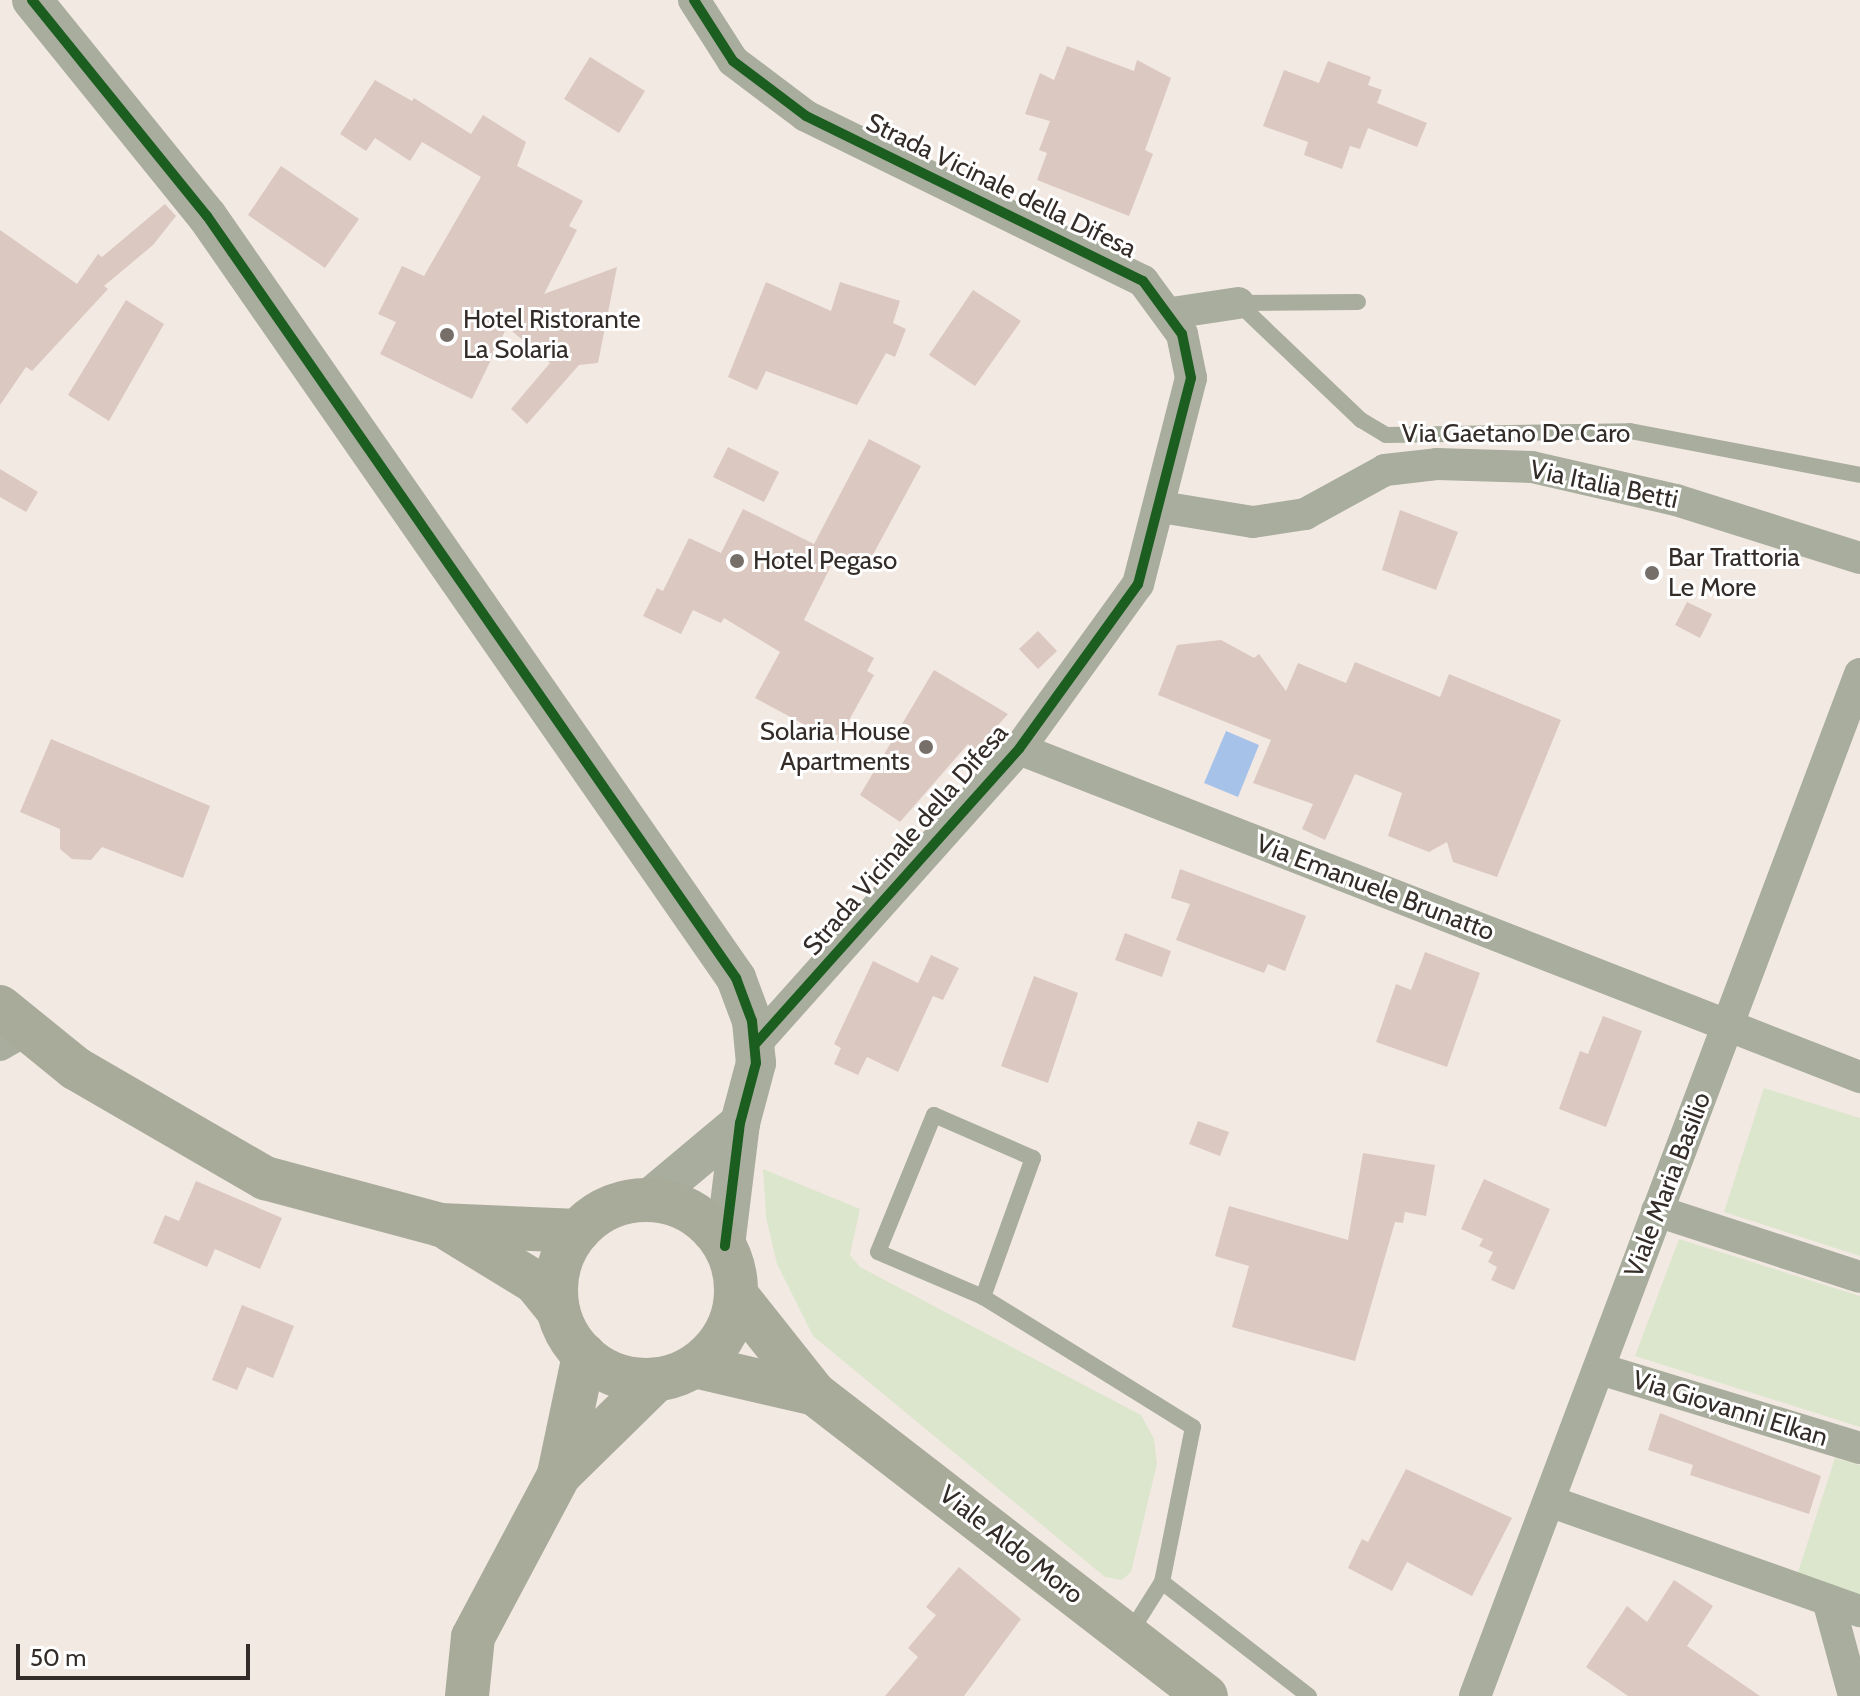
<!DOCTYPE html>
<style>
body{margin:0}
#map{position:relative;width:1860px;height:1696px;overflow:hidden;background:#f3e9e3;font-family:Cabin,sans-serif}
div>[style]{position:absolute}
.green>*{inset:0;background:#dce6cd}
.water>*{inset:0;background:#a7c2e9}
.building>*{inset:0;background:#dbc8c0}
.service>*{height:16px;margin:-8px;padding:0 8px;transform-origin:8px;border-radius:8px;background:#a8ad9d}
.minor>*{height:32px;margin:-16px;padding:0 16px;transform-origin:16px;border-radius:16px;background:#a8ad9d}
.tertiary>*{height:40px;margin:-20px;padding:0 20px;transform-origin:20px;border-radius:20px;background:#a8ad9d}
.secondary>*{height:44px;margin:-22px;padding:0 22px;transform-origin:22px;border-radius:22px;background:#a8ab9a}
.secondary>.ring{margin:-22px;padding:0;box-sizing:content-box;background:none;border:44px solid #a8ab9a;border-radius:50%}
.cycleway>*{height:10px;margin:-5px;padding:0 5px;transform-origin:5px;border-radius:5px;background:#1b5e20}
.dots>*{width:22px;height:22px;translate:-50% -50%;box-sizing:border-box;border:4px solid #fff;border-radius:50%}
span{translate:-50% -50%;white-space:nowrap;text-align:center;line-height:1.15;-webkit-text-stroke:6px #fff;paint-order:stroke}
.street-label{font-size:26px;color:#332c28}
.poi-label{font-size:26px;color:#332c28}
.left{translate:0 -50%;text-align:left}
.right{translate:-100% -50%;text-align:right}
.scale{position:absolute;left:16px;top:1644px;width:234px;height:36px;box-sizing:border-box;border:4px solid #332c28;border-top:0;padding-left:10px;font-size:24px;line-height:28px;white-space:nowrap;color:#332c28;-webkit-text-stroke:6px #fff;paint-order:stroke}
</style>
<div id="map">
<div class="green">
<i style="clip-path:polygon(1764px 1088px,1860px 1118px,1860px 1256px,1724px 1212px)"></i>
<i style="clip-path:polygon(763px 1169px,860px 1209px,850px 1255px,860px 1267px,1141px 1415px,1154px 1439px,1157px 1464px,1131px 1572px,1122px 1580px,1105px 1577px,813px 1336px,777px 1264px,766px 1217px)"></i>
<i style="clip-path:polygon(1679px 1239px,1860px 1296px,1860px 1427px,1635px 1356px)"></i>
<i style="clip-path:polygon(1835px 1458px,1860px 1465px,1860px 1595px,1797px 1575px)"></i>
</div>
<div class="water">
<i style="clip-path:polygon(1226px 731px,1259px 745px,1238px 797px,1204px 783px)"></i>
</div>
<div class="building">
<i style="clip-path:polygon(1067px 46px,1134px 71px,1137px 60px,1171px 78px,1145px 150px,1153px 154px,1129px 216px,1037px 180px,1047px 153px,1039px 150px,1050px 121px,1025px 114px,1040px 73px,1054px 80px)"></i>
<i style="clip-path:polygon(590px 57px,645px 91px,619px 133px,564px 99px)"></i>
<i style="clip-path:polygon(1328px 61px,1371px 77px,1368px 85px,1382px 90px,1377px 103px,1427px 123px,1417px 147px,1368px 128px,1360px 149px,1350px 146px,1342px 169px,1304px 155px,1308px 142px,1263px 126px,1284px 70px,1319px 83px)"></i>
<i style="clip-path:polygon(375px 80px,412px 101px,414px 98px,471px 134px,483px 115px,526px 142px,517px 166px,583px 201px,569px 226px,577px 230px,544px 294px,617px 267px,598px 363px,579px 365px,527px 424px,511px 409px,550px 363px,507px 327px,472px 399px,380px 354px,396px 322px,378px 314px,402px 266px,424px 276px,481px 177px,422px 142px,410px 161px,375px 138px,366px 151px,340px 134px)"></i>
<i style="clip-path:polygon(281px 166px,359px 219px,325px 268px,248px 215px)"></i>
<i style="clip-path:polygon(165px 204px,176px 216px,153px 245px,104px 286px,108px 289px,32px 371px,26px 367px,0 405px,0 230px,77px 284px,98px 254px,102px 257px)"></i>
<i style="clip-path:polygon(766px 282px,831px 311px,840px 282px,900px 301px,893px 323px,906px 329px,895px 357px,886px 353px,857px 405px,766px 371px,757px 390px,728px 377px)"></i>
<i style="clip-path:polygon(973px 290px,1021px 321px,975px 386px,929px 355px)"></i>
<i style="clip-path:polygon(126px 300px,164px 324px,109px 421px,68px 395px)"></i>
<i style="clip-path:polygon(869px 439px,921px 466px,863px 573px,835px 558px,804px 620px,874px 658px,867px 671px,874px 675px,837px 742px,755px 698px,780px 652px,724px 618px,721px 623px,693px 610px,681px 634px,643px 616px,657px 588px,663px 591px,689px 538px,721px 553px,743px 509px,814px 544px)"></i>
<i style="clip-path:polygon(728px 447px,779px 472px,764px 502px,713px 477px)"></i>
<i style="clip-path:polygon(0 469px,38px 492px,26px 512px,0 497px)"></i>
<i style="clip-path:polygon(1400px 510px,1458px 532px,1436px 590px,1382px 570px)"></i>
<i style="clip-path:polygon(1687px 602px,1712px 614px,1700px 638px,1675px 625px)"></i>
<i style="clip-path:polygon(1038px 631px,1057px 651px,1038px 669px,1019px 649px)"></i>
<i style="clip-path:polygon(1221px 640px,1254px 658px,1259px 654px,1286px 691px,1298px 663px,1346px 683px,1355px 662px,1440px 697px,1449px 674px,1561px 720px,1497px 877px,1453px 862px,1447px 842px,1429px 852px,1388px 836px,1402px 793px,1355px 774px,1325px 840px,1302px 829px,1313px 804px,1253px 783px,1271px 740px,1158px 695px,1177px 645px)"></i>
<i style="clip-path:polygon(934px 670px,1008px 714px,975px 751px,968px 744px,900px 822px,860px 795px)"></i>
<i style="clip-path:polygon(51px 739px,210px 806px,183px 878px,102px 847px,91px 860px,72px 859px,60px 849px,60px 829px,20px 812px)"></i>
<i style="clip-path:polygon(1180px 869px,1306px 916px,1285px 971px,1268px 964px,1264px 973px,1176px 940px,1190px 904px,1171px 898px)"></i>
<i style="clip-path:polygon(1125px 933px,1171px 951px,1162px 977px,1115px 960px)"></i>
<i style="clip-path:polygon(1425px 952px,1480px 973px,1447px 1067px,1376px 1042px,1396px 984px,1411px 990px)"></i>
<i style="clip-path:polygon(931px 955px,959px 968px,943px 1000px,933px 996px,898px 1072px,867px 1057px,858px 1075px,834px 1064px,841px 1048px,834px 1044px,873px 961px,918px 983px)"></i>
<i style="clip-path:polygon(1034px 976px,1078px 993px,1048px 1083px,1001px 1066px)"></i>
<i style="clip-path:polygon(1603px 1016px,1642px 1031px,1606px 1127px,1559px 1109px,1580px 1051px,1588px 1054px)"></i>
<i style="clip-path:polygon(1198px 1121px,1229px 1132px,1220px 1156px,1189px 1144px)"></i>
<i style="clip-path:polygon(1363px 1153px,1435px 1165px,1426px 1216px,1405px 1212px,1403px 1223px,1395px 1222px,1355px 1361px,1232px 1327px,1249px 1266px,1215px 1256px,1229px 1206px,1348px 1240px)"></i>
<i style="clip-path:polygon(1484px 1179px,1550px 1209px,1514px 1290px,1491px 1280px,1497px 1267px,1488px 1262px,1493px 1252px,1479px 1246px,1483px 1239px,1461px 1229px)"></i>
<i style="clip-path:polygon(196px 1181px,282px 1218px,260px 1269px,215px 1249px,207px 1267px,153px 1243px,165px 1215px,179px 1221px)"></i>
<i style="clip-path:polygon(242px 1305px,294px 1326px,273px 1378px,247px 1367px,237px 1390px,212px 1380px)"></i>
<i style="clip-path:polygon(1660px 1413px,1821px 1476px,1809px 1514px,1690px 1475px,1693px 1465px,1648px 1450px)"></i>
<i style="clip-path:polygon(1406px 1469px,1512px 1518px,1472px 1596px,1407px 1562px,1392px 1591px,1348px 1568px,1362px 1539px,1368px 1542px)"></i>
<i style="clip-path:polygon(959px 1567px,1021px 1619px,964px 1696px,885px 1696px,918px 1657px,908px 1648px,936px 1615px,926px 1607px)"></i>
<i style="clip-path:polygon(1674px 1580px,1713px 1606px,1687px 1646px,1760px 1696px,1628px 1696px,1586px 1667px,1627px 1606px,1647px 1622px)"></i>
</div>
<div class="service">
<i style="left:1238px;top:303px;width:170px;rotate:43.6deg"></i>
<i style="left:1361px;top:420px;width:29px;rotate:31deg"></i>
<i style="left:1386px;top:435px;width:244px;rotate:-0.9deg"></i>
<i style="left:1630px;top:431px;width:234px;rotate:10.8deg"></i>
<i style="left:1238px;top:303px;width:120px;rotate:-0.5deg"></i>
<i style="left:983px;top:1297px;width:114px;rotate:-156.8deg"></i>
<i style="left:878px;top:1252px;width:148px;rotate:-67.8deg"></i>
<i style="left:934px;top:1115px;width:108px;rotate:23.5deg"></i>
<i style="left:1033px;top:1158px;width:148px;rotate:109.8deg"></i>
<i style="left:983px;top:1297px;width:247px;rotate:31.8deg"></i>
<i style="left:1193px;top:1427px;width:158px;rotate:101.3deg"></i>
<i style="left:1128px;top:1636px;width:64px;rotate:-57.8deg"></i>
<i style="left:1162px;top:1582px;width:186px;rotate:37.8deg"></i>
</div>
<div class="minor">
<i style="left:694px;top:0;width:72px;rotate:57.4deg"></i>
<i style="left:733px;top:61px;width:91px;rotate:37deg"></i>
<i style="left:806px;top:116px;width:375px;rotate:26.1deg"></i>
<i style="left:1143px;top:281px;width:66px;rotate:53.7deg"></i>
<i style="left:1182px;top:334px;width:45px;rotate:78.4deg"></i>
<i style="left:1191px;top:378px;width:213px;rotate:104.4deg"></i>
<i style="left:1138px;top:584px;width:203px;rotate:125.8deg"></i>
<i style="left:1019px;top:749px;width:394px;rotate:131.8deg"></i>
<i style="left:1172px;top:313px;width:67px;rotate:-8.6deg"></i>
<i style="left:1161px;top:507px;width:93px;rotate:9.3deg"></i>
<i style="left:1253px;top:522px;width:53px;rotate:-8.7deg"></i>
<i style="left:1305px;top:514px;width:91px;rotate:-28.8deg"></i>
<i style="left:1385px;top:470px;width:52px;rotate:-6.6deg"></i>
<i style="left:1437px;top:464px;width:95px;rotate:1.8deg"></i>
<i style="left:1532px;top:467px;width:148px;rotate:12.9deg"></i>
<i style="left:1676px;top:500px;width:193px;rotate:17.5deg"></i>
<i style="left:1019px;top:749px;width:903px;rotate:21.31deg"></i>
<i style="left:0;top:1045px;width:32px;rotate:-30deg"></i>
<i style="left:1657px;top:1211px;width:213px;rotate:18deg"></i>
<i style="left:1600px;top:1369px;width:272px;rotate:16.9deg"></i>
<i style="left:1549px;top:1501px;width:330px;rotate:19.5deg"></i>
<i style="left:1828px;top:1600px;width:99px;rotate:74.8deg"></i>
<i style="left:1475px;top:1696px;width:1092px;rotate:-69.36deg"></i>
</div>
<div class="tertiary">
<i style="left:32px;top:0;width:278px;rotate:51deg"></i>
<i style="left:207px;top:216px;width:928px;rotate:55.23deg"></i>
<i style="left:736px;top:978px;width:46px;rotate:69.6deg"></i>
<i style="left:752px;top:1021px;width:42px;rotate:84.6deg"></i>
<i style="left:756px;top:1063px;width:62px;rotate:104.9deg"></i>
<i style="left:740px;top:1123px;width:124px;rotate:97deg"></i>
<i style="left:649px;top:1199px;width:119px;rotate:-39.9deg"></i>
</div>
<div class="secondary">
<i style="left:0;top:1007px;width:97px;rotate:39.1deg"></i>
<i style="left:75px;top:1068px;width:220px;rotate:30.1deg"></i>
<i style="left:265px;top:1178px;width:181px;rotate:15deg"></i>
<i style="left:440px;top:1225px;width:138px;rotate:2.5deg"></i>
<i class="ring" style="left:556px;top:1200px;width:136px;height:136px"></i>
<i style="left:450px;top:1230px;width:100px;rotate:31.5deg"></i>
<i style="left:535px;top:1282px;width:36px;rotate:51deg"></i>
<i style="left:737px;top:1296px;width:125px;rotate:51.5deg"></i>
<i style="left:815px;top:1394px;width:494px;rotate:37.7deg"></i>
<i style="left:695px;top:1366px;width:123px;rotate:13.1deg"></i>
<i style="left:559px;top:1474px;width:122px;rotate:-78.1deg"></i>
<i style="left:467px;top:1696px;width:59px;rotate:-84.2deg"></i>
<i style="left:473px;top:1637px;width:183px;rotate:-62deg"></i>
<i style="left:559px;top:1475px;width:136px;rotate:-44.4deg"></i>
</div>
<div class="cycleway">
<i style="left:32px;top:0;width:278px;rotate:51deg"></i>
<i style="left:207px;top:216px;width:928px;rotate:55.23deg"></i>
<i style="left:736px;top:978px;width:46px;rotate:69.6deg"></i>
<i style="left:752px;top:1021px;width:42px;rotate:84.6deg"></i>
<i style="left:756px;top:1063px;width:62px;rotate:104.9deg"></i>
<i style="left:740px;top:1123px;width:124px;rotate:97deg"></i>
<i style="left:694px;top:0;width:72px;rotate:57.4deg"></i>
<i style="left:733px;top:61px;width:91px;rotate:37deg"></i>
<i style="left:806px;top:116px;width:375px;rotate:26.1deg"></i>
<i style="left:1143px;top:281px;width:66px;rotate:53.7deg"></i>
<i style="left:1182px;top:334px;width:45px;rotate:78.4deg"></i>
<i style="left:1191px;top:378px;width:213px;rotate:104.4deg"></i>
<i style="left:1138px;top:584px;width:203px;rotate:125.8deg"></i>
<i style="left:1019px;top:749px;width:394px;rotate:131.8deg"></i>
</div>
<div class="dots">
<i style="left:447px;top:335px;background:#766e69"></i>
<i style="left:737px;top:561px;background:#766e69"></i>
<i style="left:1652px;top:573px;background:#766e69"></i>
<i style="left:926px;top:747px;background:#766e69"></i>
</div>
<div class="street-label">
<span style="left:1001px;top:186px;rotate:26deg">Strada Vicinale della Difesa</span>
<span style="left:1516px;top:434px">Via Gaetano De Caro</span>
<span style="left:1604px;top:485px;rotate:12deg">Via Italia Betti</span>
<span style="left:906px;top:840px;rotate:-49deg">Strada Vicinale della Difesa</span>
<span style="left:1375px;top:888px;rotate:21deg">Via Emanuele Brunatto</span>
<span style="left:1668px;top:1185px;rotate:-69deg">Viale Maria Basilio</span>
<span style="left:1730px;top:1409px;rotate:17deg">Via Giovanni Elkan</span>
<span style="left:1011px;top:1545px;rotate:38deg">Viale Aldo Moro</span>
</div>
<div class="poi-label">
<span class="left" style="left:463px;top:335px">Hotel Ristorante<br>La Solaria</span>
<span class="left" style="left:1668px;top:573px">Bar Trattoria<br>Le More</span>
<span class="left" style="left:753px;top:561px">Hotel Pegaso</span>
<span class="right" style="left:910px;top:747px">Solaria House<br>Apartments</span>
</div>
<div class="scale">50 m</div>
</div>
